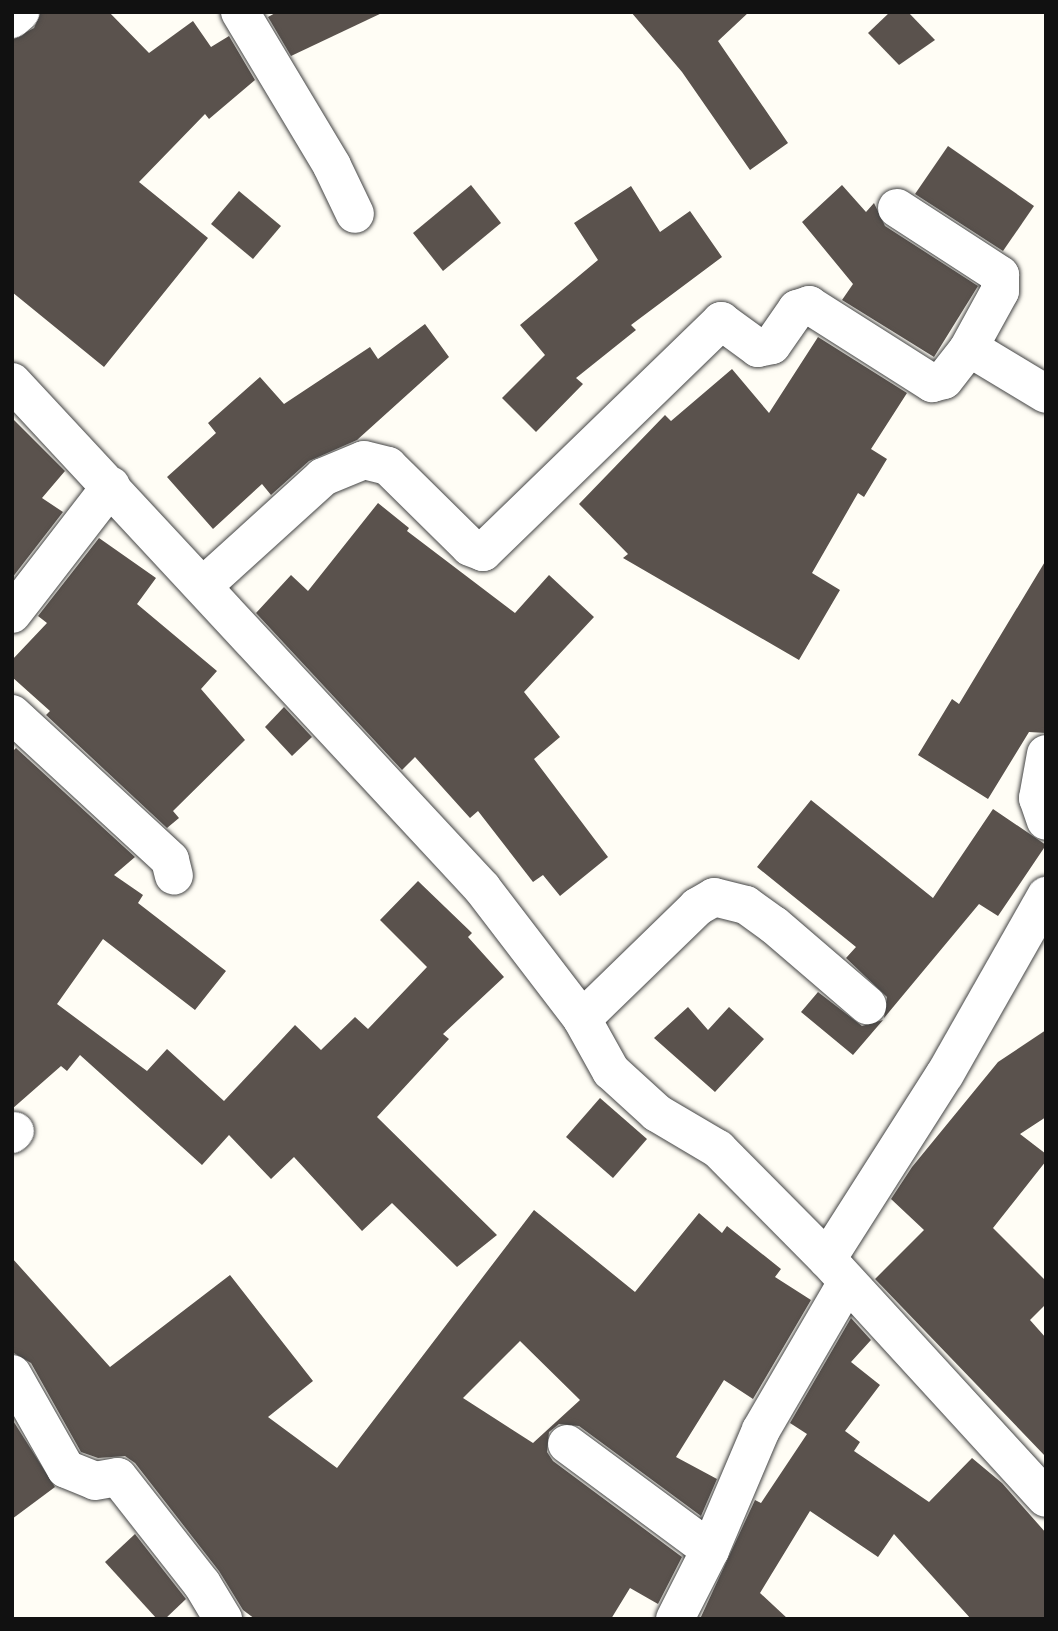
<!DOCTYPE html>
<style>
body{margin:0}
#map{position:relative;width:1058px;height:1631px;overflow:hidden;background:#fffdf5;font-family:Lora,serif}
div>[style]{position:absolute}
.building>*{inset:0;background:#5a524d}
.roads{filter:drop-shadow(0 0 2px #444) drop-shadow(0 0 2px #444)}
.street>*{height:38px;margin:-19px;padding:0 19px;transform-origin:19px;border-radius:19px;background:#fff}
span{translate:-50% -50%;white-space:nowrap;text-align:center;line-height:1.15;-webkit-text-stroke:7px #fff;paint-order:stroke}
.frame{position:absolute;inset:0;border:14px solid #111;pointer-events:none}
</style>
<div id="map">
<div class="building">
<i style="clip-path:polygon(41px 12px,109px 12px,149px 53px,193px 21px,211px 47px,229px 36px,255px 80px,209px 119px,205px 114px,139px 182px,208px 238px,104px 367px,12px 292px,12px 40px,34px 28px)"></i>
<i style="clip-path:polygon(277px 12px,384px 12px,291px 56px,268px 17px)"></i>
<i style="clip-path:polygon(631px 12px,749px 12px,718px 41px,788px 143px,750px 170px,682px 72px)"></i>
<i style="clip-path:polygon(890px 12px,908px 12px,935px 40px,899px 65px,868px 33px)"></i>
<i style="clip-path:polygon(948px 146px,1034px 206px,1003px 251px,915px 194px)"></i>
<i style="clip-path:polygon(471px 185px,501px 223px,443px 271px,413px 233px)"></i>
<i style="clip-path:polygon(842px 185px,866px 212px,874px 203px,885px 226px,978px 286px,934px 357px,842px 300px,853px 284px,802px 222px)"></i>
<i style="clip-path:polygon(631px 186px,660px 232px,690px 211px,722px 257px,631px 325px,636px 330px,576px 378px,583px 384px,536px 432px,502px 398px,545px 355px,520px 325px,598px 260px,574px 223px)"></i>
<i style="clip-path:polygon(239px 191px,281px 226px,253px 259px,211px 224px)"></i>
<i style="clip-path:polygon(425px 324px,449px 357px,357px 440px,309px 461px,271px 495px,262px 484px,213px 529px,167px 477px,216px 433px,208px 423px,260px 377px,284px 404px,370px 347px,378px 359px)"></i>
<i style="clip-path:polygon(818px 337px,907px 393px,871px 449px,887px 459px,864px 497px,858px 493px,812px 573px,840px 590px,799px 660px,623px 558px,628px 554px,579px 504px,665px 415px,671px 421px,732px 369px,769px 413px)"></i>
<i style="clip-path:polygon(12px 418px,65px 471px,42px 498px,63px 512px,12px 578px)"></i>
<i style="clip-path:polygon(378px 503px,409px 528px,407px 531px,515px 613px,549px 575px,594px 617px,524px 692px,560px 737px,534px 759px,608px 857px,560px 896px,543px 875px,533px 882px,478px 811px,470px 818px,415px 757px,402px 770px,256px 613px,291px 575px,308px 591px)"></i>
<i style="clip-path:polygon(99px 538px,156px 578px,137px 604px,217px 671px,201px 689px,245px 740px,173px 811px,179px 818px,167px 828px,46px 715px,50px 711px,12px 677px,12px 660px,47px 623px,38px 616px)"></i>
<i style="clip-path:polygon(1046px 560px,1046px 733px,1029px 732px,988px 799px,918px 755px,952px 699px,959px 704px)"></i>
<i style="clip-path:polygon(284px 707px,312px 737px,292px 756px,265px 727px)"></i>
<i style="clip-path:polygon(16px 748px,135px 857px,114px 875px,143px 895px,138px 903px,226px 971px,195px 1010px,103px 939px,57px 1004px,147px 1071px,167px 1049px,224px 1101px,295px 1025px,321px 1050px,355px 1017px,368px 1029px,427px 967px,380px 920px,418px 881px,472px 933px,468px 937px,504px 977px,443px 1034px,449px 1039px,377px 1117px,497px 1235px,457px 1267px,392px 1203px,362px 1231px,294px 1157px,271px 1179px,229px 1135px,202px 1165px,80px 1055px,67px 1071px,61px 1066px,12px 1109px,12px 752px)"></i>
<i style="clip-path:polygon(811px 800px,933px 898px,993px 809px,1046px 845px,998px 916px,979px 904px,884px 1018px,887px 997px,846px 958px,856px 947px,757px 867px)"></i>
<i style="clip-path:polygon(818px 992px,862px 1026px,883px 1020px,853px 1055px,801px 1012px)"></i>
<i style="clip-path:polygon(688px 1007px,708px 1030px,729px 1007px,764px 1039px,715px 1092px,654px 1038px)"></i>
<i style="clip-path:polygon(1046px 1030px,1046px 1117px,1020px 1134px,1046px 1154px,1046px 1161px,993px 1228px,1046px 1281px,1046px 1304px,1030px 1320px,1046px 1338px,1046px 1457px,875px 1279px,924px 1230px,891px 1199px,912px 1167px,998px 1062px)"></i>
<i style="clip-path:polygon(600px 1098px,647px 1139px,613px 1178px,566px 1137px)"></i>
<i style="clip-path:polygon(evenodd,534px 1210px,635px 1292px,699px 1213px,722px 1233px,727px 1226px,781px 1269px,775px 1277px,811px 1300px,753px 1399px,724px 1380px,676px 1457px,717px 1479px,701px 1516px,579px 1426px,559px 1424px,549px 1432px,547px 1452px,553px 1461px,682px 1557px,658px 1604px,630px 1588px,611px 1619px,255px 1619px,243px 1610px,219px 1571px,135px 1463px,125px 1456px,98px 1458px,81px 1452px,31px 1363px,12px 1352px,12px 1258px,110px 1367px,230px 1275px,313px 1381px,268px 1417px,337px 1468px,534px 1210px,520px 1341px,580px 1400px,533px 1443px,463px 1398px,520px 1341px)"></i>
<i style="clip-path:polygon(851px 1318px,871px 1340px,851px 1362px,880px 1385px,845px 1431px,860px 1442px,854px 1451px,929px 1502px,972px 1458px,1002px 1483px,1046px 1533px,1046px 1619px,971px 1619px,894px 1534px,878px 1557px,810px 1511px,760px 1593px,788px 1619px,700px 1619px,755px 1500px,761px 1503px,807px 1434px,790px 1423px)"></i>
<i style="clip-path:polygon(12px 1419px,55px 1487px,12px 1519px)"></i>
<i style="clip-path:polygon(135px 1534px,186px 1599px,165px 1619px,157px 1619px,105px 1562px)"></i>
</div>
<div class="roads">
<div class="street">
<i style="left:240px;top:12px;width:179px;rotate:59.1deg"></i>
<i style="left:332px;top:166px;width:53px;rotate:64.4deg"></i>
<i style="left:12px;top:19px;width:11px;rotate:-41deg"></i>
<i style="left:897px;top:208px;width:123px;rotate:33deg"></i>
<i style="left:1000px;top:275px;width:16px;rotate:90deg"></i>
<i style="left:1000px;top:291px;width:68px;rotate:118.8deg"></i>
<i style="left:12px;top:382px;width:691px;rotate:47.11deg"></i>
<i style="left:482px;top:888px;width:165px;rotate:52.6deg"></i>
<i style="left:582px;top:1019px;width:60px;rotate:60.9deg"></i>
<i style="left:611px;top:1071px;width:62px;rotate:42.4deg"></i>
<i style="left:657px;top:1113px;width:71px;rotate:30.5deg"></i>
<i style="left:718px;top:1149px;width:155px;rotate:45.3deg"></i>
<i style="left:827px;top:1259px;width:324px;rotate:47.5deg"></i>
<i style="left:203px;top:586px;width:162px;rotate:-42.2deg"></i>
<i style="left:323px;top:477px;width:44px;rotate:-22.5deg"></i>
<i style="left:364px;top:460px;width:25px;rotate:14deg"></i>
<i style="left:388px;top:466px;width:115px;rotate:44.6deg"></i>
<i style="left:470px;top:547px;width:14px;rotate:21deg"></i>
<i style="left:483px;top:552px;width:332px;rotate:-44.1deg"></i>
<i style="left:721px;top:321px;width:46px;rotate:36.1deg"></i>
<i style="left:758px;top:348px;width:14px;rotate:-12deg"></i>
<i style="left:772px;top:345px;width:44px;rotate:-55.2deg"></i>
<i style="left:797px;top:309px;width:13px;rotate:-18deg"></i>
<i style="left:809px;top:305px;width:146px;rotate:32.4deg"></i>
<i style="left:932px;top:383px;width:12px;rotate:-14deg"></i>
<i style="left:944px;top:380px;width:37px;rotate:-52deg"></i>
<i style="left:967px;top:351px;width:11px;rotate:10deg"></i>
<i style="left:978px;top:353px;width:79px;rotate:31.1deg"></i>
<i style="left:12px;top:614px;width:162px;rotate:-52.3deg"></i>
<i style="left:12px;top:714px;width:215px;rotate:42.7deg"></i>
<i style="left:170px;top:860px;width:16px;rotate:76deg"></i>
<i style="left:1046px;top:754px;width:45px;rotate:100.3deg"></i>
<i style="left:1038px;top:798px;width:24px;rotate:71deg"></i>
<i style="left:582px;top:1019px;width:161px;rotate:-44.2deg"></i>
<i style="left:697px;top:907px;width:20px;rotate:-30deg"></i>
<i style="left:714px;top:897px;width:33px;rotate:14deg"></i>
<i style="left:746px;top:905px;width:34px;rotate:36deg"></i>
<i style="left:774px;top:925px;width:123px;rotate:40.7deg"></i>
<i style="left:12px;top:1134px;width:4px;rotate:-45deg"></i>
<i style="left:827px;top:1259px;width:219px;rotate:-57.5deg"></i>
<i style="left:945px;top:1074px;width:205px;rotate:-60.4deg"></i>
<i style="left:12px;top:1374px;width:109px;rotate:60.4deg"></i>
<i style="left:66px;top:1469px;width:31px;rotate:22deg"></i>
<i style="left:95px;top:1481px;width:23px;rotate:-10deg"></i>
<i style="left:118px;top:1477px;width:136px;rotate:51.9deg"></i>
<i style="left:202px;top:1584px;width:41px;rotate:59deg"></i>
<i style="left:567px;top:1444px;width:178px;rotate:36.5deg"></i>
<i style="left:675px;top:1619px;width:77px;rotate:-63.1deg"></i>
<i style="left:710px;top:1550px;width:130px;rotate:-67deg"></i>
<i style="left:761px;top:1430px;width:171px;rotate:-59.8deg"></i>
</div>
</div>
<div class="frame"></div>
</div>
